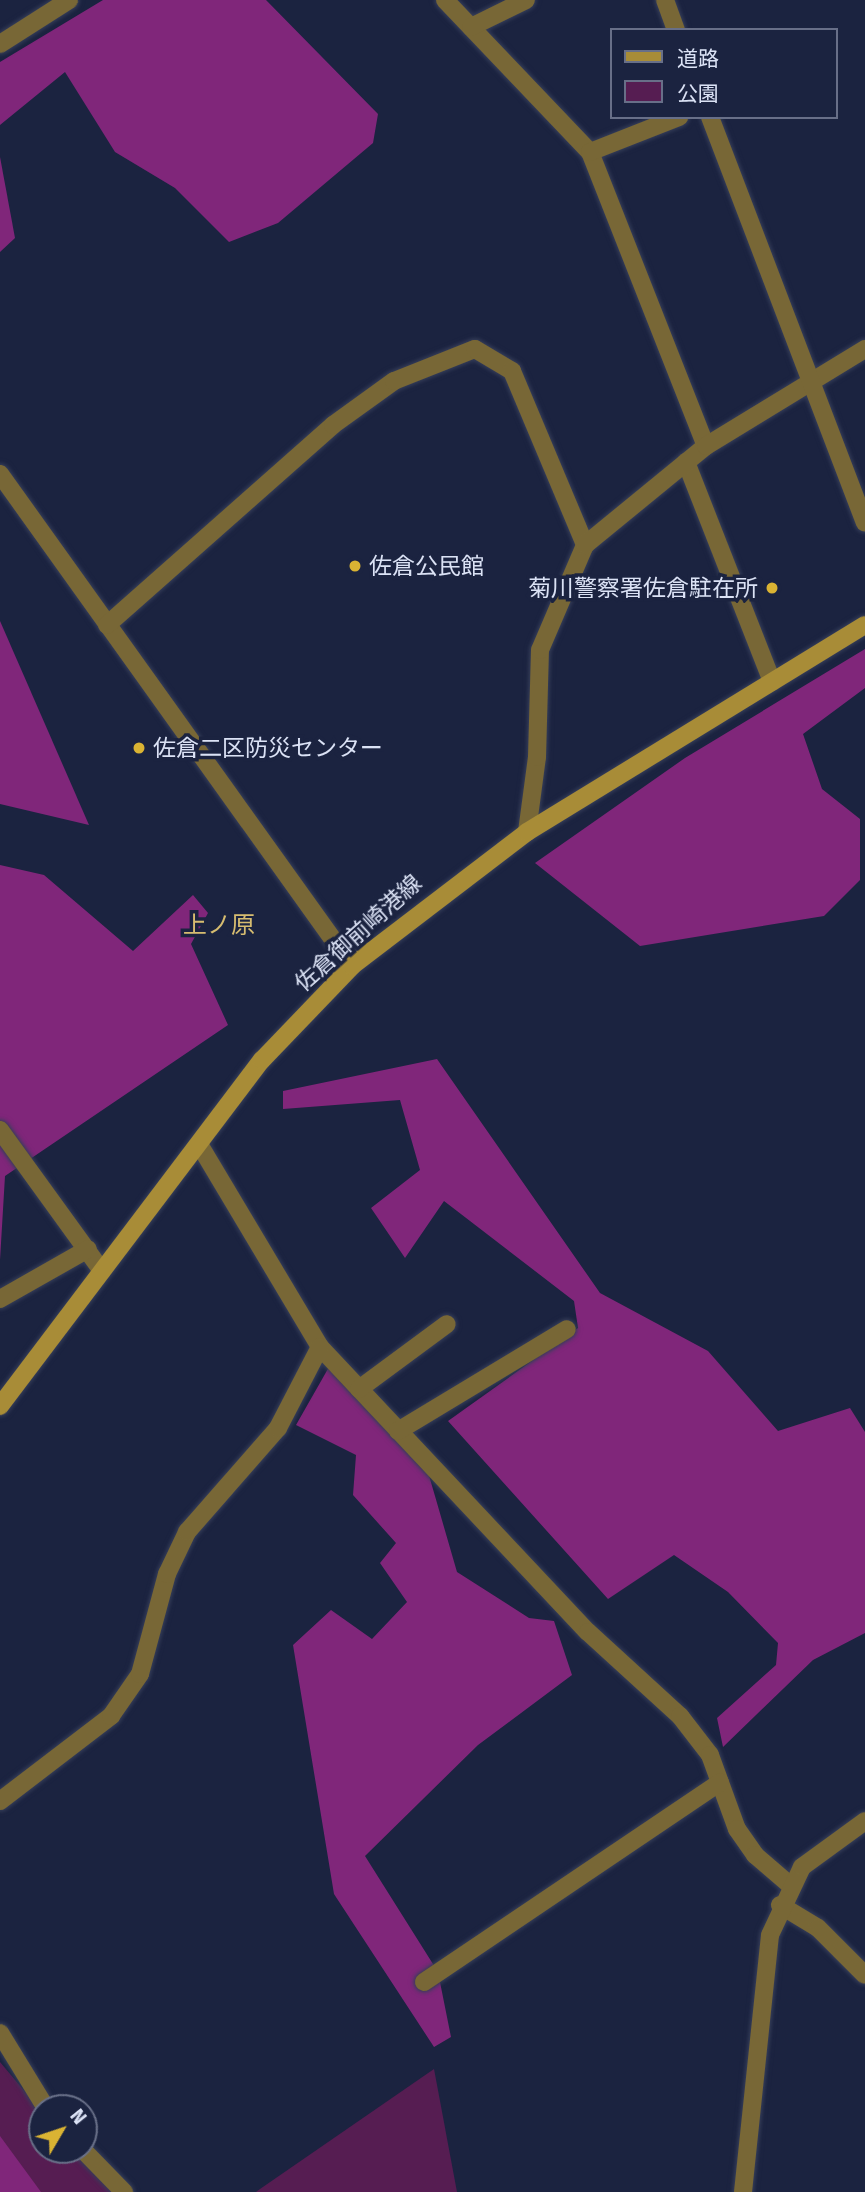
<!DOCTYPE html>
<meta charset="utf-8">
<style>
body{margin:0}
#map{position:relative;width:865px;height:2192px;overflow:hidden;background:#1b2340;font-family:"Fira Sans","Noto Sans JP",sans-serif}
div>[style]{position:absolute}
.green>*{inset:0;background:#561d52}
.forest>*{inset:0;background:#80267a}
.roads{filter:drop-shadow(0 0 2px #363e59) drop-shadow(0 0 2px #363e59)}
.minor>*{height:18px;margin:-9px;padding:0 9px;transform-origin:9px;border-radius:9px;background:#786736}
.tertiary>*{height:18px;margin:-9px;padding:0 9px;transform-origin:9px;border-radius:9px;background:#786736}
.secondary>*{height:18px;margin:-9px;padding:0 9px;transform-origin:9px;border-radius:9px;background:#a88c37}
.dots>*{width:19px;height:19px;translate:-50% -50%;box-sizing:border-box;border:4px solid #1b2340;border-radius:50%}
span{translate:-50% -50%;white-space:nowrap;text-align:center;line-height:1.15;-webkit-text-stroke:7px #1b2340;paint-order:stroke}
.poi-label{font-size:23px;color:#dbe2f5}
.left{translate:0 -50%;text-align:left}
.right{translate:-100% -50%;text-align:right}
.street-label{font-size:23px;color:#dbe2f5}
.neighbourhood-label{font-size:24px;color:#d6bc70}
.legend{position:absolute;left:610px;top:28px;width:228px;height:91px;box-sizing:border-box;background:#1b2340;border:2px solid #686f88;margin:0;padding:9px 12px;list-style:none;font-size:21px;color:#dbe2f5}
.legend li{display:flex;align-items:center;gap:14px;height:35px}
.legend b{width:35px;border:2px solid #686f88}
.north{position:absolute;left:28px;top:2094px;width:70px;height:70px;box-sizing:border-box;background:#1b2340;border:2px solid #686f88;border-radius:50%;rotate:51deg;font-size:19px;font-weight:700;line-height:28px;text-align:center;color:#dbe2f5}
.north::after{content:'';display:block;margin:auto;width:24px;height:32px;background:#dab333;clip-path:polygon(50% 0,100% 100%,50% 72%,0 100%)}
</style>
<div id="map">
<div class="green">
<i style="clip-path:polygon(0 2062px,42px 2112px,42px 2150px,77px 2150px,116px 2192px,0 2192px)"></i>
<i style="clip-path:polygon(434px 2069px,457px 2192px,256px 2192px,260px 2189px)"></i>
</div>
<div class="forest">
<i style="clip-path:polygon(103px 0,266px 0,378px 114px,373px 143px,278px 223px,229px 242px,175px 188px,115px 152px,65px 72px,0 125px,0 62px)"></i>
<i style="clip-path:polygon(0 157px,15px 238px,0 252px)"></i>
<i style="clip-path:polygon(0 621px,89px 825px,0 804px)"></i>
<i style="clip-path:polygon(865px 649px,865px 688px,803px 734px,822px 789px,860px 819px,860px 880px,824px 916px,640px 946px,535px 863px,685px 758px)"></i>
<i style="clip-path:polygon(0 865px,44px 875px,133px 951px,193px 895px,208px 913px,191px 944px,228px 1025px,5px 1176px,0 1260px)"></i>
<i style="clip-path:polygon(437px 1059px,600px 1293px,708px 1351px,778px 1431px,850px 1408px,865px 1432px,865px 1633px,813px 1660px,723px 1747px,717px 1718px,776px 1665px,778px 1643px,728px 1592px,674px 1555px,608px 1599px,448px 1421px,578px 1328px,574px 1301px,444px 1201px,405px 1258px,371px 1208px,420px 1170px,400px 1100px,283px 1109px,283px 1091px)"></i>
<i style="clip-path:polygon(329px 1367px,426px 1465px,457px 1572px,529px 1618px,554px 1621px,572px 1675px,478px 1745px,365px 1856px,438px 1972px,451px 2037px,434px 2047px,334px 1894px,293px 1645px,331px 1610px,372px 1639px,407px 1602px,380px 1563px,396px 1543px,353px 1495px,356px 1455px,296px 1425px)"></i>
<i style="clip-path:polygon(0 2136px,41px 2192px,0 2192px)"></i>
</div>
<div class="roads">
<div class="minor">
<i style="left:445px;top:0;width:210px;rotate:46.4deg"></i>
<i style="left:590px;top:152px;width:316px;rotate:68.5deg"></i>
<i style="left:471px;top:27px;width:61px;rotate:-26.1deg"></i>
<i style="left:0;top:44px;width:82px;rotate:-32.5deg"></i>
<i style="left:590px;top:152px;width:96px;rotate:-21.5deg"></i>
<i style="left:686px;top:462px;width:236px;rotate:68.6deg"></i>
<i style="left:0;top:474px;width:605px;rotate:54.42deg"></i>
<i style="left:107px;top:625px;width:302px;rotate:-41.5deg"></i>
<i style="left:333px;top:425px;width:75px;rotate:-35.8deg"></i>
<i style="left:394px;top:381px;width:87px;rotate:-21.6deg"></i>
<i style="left:475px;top:349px;width:43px;rotate:30.7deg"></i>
<i style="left:512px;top:371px;width:189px;rotate:67.2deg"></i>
<i style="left:527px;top:832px;width:76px;rotate:-82.4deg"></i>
<i style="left:537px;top:757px;width:107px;rotate:-88.4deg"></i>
<i style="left:540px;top:650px;width:114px;rotate:-66.8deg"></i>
<i style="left:585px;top:545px;width:156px;rotate:-39.3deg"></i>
<i style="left:706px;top:446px;width:186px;rotate:-31.4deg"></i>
<i style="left:0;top:1130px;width:174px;rotate:54.1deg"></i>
<i style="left:199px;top:1144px;width:236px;rotate:59.2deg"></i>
<i style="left:320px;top:1347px;width:391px;rotate:46.8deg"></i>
<i style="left:588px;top:1632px;width:125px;rotate:42.4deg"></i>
<i style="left:680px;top:1716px;width:49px;rotate:52.4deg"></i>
<i style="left:710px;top:1755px;width:79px;rotate:70deg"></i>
<i style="left:737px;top:1829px;width:32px;rotate:55deg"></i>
<i style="left:755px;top:1855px;width:48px;rotate:40.7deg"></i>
<i style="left:0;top:1299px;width:101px;rotate:-29.6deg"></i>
<i style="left:359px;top:1389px;width:109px;rotate:-36.5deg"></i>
<i style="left:398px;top:1431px;width:197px;rotate:-31.1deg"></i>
<i style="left:0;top:1801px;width:140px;rotate:-37.4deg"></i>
<i style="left:111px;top:1716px;width:51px;rotate:-55.4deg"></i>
<i style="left:140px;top:1674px;width:104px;rotate:-74.9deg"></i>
<i style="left:167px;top:1574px;width:47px;rotate:-64.5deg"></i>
<i style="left:187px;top:1532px;width:138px;rotate:-48.8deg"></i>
<i style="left:278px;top:1428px;width:91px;rotate:-62.6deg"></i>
<i style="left:780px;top:1905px;width:44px;rotate:31.2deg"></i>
<i style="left:818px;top:1928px;width:66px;rotate:45deg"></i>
<i style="left:424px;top:1982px;width:357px;rotate:-34deg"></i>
<i style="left:0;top:2033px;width:88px;rotate:58.5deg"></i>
<i style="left:83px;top:2150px;width:59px;rotate:45.7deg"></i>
<i style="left:743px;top:2192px;width:258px;rotate:-84deg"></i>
<i style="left:770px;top:1935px;width:75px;rotate:-64.8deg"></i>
<i style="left:802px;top:1867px;width:78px;rotate:-36.1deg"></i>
</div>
<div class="tertiary">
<i style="left:665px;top:0;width:32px;rotate:70deg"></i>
<i style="left:710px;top:117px;width:434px;rotate:69.1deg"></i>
</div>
<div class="secondary">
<i style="left:0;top:1406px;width:434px;rotate:-52.9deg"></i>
<i style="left:262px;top:1060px;width:130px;rotate:-46.2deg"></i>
<i style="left:352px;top:966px;width:220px;rotate:-37.4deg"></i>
<i style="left:527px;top:832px;width:396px;rotate:-31.5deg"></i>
</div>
</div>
<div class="dots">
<i style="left:355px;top:566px;background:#dab333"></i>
<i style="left:772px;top:588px;background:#dab333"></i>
<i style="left:139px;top:748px;background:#dab333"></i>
</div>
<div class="poi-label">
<span class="left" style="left:369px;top:566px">佐倉公民館</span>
<span class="right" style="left:758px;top:588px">菊川警察署佐倉駐在所</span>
<span class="left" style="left:153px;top:748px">佐倉二区防災センター</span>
</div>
<div class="street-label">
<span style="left:358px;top:933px;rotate:-42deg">佐倉御前崎港線</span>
</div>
<div class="neighbourhood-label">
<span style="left:219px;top:926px">上ノ原</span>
</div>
<ul class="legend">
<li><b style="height:9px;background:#a88c37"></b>道路</li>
<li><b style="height:19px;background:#561d52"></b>公園</li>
</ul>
<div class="north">N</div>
</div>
